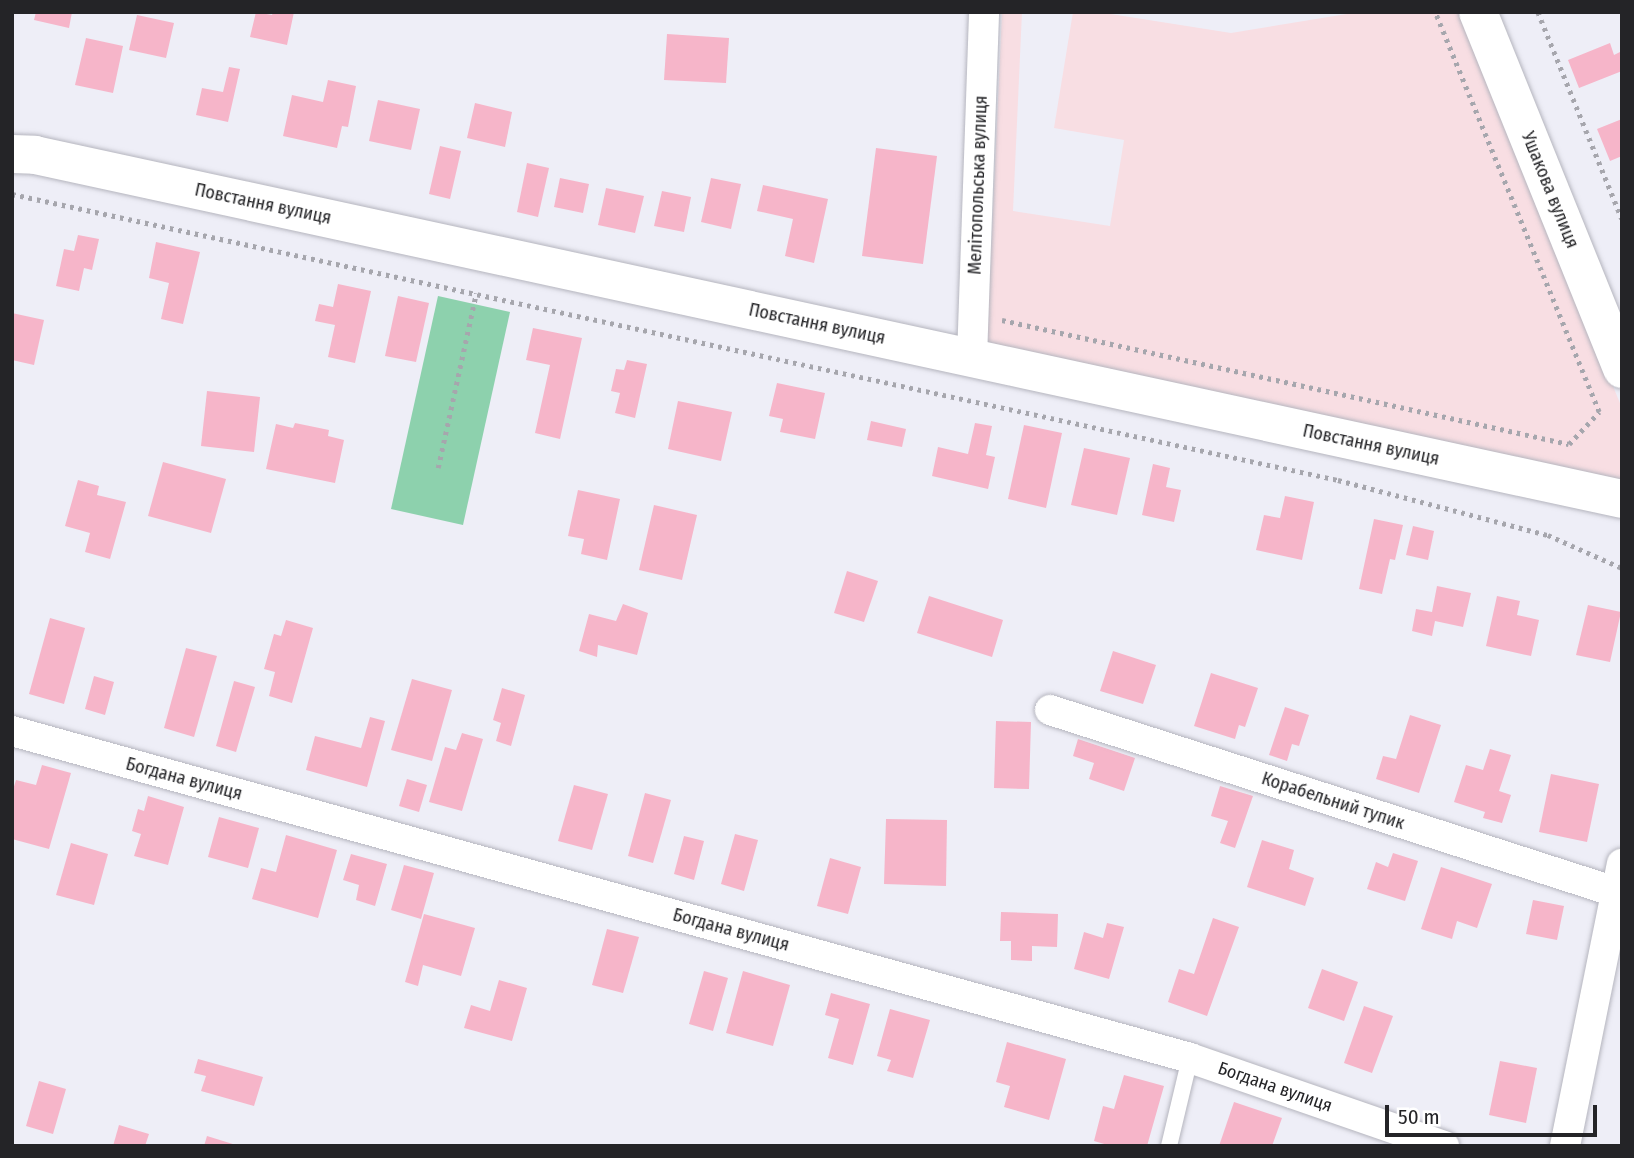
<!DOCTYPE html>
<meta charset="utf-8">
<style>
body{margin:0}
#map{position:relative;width:1634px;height:1158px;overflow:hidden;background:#eeeef7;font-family:"Fira Sans Condensed",sans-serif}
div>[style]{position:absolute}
.commercial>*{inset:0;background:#f8dee3}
.green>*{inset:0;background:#8dd1ad}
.building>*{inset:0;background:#f6b5c9}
.path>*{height:4.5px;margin-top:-2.25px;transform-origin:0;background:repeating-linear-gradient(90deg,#a6a6ad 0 3.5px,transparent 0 8.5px)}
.roads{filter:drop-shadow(0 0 2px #b5b5be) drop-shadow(0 0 2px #b5b5be)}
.service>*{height:16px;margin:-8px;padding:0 8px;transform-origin:8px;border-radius:8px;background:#fff}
.minor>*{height:30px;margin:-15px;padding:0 15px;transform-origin:15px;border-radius:15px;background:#fff}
.tertiary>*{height:38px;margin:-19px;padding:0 19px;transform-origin:19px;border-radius:19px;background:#fff}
span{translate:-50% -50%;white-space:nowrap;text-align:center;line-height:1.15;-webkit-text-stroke:6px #fff;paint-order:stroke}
.street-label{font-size:18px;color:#242427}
.frame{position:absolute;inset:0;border:14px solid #242427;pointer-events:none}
.scale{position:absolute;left:1385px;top:1105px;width:212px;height:32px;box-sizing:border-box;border:4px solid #242427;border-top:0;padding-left:9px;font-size:21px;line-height:24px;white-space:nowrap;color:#242427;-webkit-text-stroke:5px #fff;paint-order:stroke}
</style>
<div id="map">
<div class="commercial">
<i style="clip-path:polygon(1002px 12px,1022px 12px,1013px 211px,1110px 226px,1124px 140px,1054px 128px,1073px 12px,1098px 12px,1231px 33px,1359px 12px,1459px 12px,1622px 408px,1622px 485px,987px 343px)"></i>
</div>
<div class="green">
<i style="clip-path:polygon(438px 296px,510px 312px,463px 525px,391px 509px)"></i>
</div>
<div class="building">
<i style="clip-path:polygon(36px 12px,72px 12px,69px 28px,34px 20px)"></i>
<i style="clip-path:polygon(256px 12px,272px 15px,273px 12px,294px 12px,287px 45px,250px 37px)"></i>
<i style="clip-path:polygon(137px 15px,174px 23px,166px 58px,129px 50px)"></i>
<i style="clip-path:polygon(667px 34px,729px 38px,726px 83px,664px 80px)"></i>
<i style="clip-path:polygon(86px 38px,123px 46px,113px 93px,75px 85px)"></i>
<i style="clip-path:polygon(1610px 43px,1614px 55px,1622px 51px,1622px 71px,1579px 88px,1568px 60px)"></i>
<i style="clip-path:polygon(229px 67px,240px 69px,228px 122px,196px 115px,202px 88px,223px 92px)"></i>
<i style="clip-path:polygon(328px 80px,356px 86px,348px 127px,342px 126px,337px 148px,283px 136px,292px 95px,323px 102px)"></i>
<i style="clip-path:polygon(378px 100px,420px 109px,411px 150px,369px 141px)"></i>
<i style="clip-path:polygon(475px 103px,512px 112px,505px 147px,467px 138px)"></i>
<i style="clip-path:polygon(1622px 119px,1622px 156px,1610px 161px,1597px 129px)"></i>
<i style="clip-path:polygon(440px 146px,461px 151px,450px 199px,429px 194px)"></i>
<i style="clip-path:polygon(876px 148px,937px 156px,923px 264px,862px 256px)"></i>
<i style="clip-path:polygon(527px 163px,549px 168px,538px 217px,517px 212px)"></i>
<i style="clip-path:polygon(560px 178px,589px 184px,583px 213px,554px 207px)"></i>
<i style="clip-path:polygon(711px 178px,741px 184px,731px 229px,701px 222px)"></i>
<i style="clip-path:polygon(763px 185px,828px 199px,814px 263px,785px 256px,793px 219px,757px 211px)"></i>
<i style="clip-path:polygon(606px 188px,644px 196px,635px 233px,598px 225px)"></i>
<i style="clip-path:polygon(662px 191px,691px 197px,684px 232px,654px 226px)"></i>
<i style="clip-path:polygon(78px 235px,99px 239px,92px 270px,84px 268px,79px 291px,56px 286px,64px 249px,74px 251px)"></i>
<i style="clip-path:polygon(156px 242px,200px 252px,183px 324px,161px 319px,169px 283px,149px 278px)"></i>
<i style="clip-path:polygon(338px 284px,371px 291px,355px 363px,328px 357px,335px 325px,315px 321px,319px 304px,333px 307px)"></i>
<i style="clip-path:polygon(398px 296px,429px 303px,416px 362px,385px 356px)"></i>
<i style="clip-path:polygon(12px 313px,44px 320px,34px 365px,12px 360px)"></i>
<i style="clip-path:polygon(533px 328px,582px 338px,560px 439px,535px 433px,550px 365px,526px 360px)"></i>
<i style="clip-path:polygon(627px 360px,647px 364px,635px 418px,615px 413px,620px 393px,611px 391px,616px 369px,624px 370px)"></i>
<i style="clip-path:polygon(777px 383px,825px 393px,815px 439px,780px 432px,783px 419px,769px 416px)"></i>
<i style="clip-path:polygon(207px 391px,260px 397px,254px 452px,201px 446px)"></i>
<i style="clip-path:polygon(678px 401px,732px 412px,721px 461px,668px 449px)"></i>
<i style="clip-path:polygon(871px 421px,906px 429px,902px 447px,867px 440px)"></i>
<i style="clip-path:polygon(295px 423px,329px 430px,328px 436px,344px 440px,335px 483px,266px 469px,276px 424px,293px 428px)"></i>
<i style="clip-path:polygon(975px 423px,992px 426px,986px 455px,995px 457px,988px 489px,932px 476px,938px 447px,968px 454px)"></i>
<i style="clip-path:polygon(1024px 425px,1062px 433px,1046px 508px,1008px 499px)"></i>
<i style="clip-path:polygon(1084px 448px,1130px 458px,1117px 515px,1071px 505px)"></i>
<i style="clip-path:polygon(163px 462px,226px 479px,211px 533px,148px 516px)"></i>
<i style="clip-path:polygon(1153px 464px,1170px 468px,1166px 487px,1181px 490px,1174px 522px,1142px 515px)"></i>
<i style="clip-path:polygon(78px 480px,99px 486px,97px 495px,126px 502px,110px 559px,85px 552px,90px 533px,65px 526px)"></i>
<i style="clip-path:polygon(578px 490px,620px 499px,607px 560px,581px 554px,584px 539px,568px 536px)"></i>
<i style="clip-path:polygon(1285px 496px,1314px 502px,1302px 560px,1256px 550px,1264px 515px,1280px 518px)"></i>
<i style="clip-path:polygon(654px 505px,697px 515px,682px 580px,639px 570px)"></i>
<i style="clip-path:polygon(1374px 519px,1403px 525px,1395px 560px,1390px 559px,1382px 594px,1359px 589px)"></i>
<i style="clip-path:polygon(1413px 526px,1434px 531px,1428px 560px,1406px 555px)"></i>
<i style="clip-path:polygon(847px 571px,878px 581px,864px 622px,834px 613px)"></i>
<i style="clip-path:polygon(1437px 586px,1471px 593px,1463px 627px,1435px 621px,1432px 636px,1412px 631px,1416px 609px,1432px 612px)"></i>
<i style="clip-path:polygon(929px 596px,1003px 620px,992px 657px,917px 633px)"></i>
<i style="clip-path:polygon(1497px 596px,1520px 601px,1517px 615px,1539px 620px,1531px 656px,1486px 646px)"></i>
<i style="clip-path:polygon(623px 604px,648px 613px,637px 655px,598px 645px,597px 657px,579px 651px,589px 614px,616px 621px)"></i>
<i style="clip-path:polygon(1588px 605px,1621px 612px,1610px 662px,1576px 655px)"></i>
<i style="clip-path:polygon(50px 618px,85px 628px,64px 704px,29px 694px)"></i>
<i style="clip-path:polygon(286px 620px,313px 628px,292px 703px,269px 696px,275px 672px,264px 669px,274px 634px,281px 636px)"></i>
<i style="clip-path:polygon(186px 648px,217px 656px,194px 737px,164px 728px)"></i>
<i style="clip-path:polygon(1113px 651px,1156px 665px,1143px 704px,1100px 691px)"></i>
<i style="clip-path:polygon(1211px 673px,1258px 688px,1245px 727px,1239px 725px,1235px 739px,1194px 726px)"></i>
<i style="clip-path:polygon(94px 676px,114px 682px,105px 715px,85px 709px)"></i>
<i style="clip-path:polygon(412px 679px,452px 690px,432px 761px,391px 750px)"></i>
<i style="clip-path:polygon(234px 681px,255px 687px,236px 752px,216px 746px)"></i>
<i style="clip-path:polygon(502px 688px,525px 695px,511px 746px,496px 741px,501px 723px,493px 720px)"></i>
<i style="clip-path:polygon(1285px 707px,1309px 715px,1299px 746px,1292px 744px,1287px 761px,1269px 755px)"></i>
<i style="clip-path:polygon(1410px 715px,1441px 725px,1419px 793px,1376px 779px,1383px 756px,1396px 759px)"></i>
<i style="clip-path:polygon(370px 717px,385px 721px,367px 787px,306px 770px,315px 736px,361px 748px)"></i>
<i style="clip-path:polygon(996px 721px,1031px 722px,1029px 789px,994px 788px)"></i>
<i style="clip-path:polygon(462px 733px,483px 739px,462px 811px,429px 802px,445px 747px,456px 750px)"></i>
<i style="clip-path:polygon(1078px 739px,1135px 758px,1124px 791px,1089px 779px,1094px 763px,1073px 756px)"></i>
<i style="clip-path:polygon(1490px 749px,1511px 755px,1499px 791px,1511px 795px,1502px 823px,1483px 818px,1485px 812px,1454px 802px,1466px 765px,1483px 770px)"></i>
<i style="clip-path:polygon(42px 765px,71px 773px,49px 849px,12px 839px,12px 793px,16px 780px,36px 785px)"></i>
<i style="clip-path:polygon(1551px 774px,1599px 784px,1587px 842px,1539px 832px)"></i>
<i style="clip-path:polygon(407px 779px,427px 785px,419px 812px,399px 806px)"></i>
<i style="clip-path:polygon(574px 785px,608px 794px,592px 850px,558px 841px)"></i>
<i style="clip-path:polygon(1220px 786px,1253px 796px,1235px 848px,1220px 843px,1228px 821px,1211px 816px)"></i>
<i style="clip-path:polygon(645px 793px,671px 800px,653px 863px,628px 856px)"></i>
<i style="clip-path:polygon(148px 796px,184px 807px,168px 865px,134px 856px,141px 834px,132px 831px,138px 809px,144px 811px)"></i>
<i style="clip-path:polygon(219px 817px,259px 828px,248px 868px,208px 857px)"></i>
<i style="clip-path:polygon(886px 819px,947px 820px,946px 886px,884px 884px)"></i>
<i style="clip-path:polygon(735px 834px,758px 840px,744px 891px,721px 884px)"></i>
<i style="clip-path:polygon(286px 835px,337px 850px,318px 918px,252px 899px,261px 868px,276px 872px)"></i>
<i style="clip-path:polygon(684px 836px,704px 841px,694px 880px,674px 874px)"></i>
<i style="clip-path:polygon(1262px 840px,1294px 850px,1289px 869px,1314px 878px,1305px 906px,1247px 887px)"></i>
<i style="clip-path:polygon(71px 843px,108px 854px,94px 905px,56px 895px)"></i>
<i style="clip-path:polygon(1393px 853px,1418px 861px,1405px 901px,1367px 889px,1376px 862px,1388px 867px)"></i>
<i style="clip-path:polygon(351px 854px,387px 864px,375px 906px,356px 900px,359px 885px,343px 880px)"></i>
<i style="clip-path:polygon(830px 858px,861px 867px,848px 914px,817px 906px)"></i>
<i style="clip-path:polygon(404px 865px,434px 873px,421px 919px,391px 910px)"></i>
<i style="clip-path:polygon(1441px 867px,1492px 884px,1477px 928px,1457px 921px,1452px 939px,1421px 929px)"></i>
<i style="clip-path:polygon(1533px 900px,1564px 906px,1557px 940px,1526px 934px)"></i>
<i style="clip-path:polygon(1001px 912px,1058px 914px,1057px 947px,1032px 946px,1032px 961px,1011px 960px,1011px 941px,1000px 941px)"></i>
<i style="clip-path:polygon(424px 914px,475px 928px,461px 976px,423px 965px,418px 986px,405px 982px)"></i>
<i style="clip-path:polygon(1213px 918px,1239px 927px,1207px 1016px,1168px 1002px,1179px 969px,1194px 974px)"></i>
<i style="clip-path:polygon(1107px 923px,1124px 927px,1109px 979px,1074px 969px,1084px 932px,1103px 938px)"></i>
<i style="clip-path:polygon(607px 929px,639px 937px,623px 993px,592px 985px)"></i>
<i style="clip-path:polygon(1322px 969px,1358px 982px,1344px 1021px,1308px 1008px)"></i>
<i style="clip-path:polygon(704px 971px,728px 978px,713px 1031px,689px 1024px)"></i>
<i style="clip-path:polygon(743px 971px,790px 985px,773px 1046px,726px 1033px)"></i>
<i style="clip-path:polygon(499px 980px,527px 988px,512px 1041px,464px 1028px,471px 1005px,490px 1011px)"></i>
<i style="clip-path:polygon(831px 993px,870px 1004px,853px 1065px,828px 1058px,839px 1019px,825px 1015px)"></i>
<i style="clip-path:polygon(1364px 1006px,1393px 1016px,1372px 1073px,1344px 1063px)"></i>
<i style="clip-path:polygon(890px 1009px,930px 1020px,913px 1078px,887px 1071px,891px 1060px,877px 1056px)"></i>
<i style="clip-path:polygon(1007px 1042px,1066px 1059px,1049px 1120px,1004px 1107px,1010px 1086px,996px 1082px)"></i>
<i style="clip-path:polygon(198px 1059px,263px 1077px,254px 1106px,201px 1091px,206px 1076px,194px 1073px)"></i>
<i style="clip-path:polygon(1500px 1061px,1537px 1068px,1526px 1123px,1489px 1115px)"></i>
<i style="clip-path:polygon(1124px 1075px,1164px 1086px,1147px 1146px,1111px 1146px,1094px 1141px,1103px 1106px,1114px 1109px)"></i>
<i style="clip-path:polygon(39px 1081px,66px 1089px,53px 1134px,26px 1126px)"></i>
<i style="clip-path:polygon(1234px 1102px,1282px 1118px,1272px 1146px,1219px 1146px)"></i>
<i style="clip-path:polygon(119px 1125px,149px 1134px,145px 1146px,113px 1146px)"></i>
<i style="clip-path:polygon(207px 1136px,236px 1145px,236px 1146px,204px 1146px)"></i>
</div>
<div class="path">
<i style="left:1538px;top:12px;width:223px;rotate:67.9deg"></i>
<i style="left:12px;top:194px;width:1356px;rotate:12.17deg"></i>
<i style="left:1338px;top:480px;width:217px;rotate:14.7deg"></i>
<i style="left:1548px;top:535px;width:81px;rotate:24deg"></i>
<i style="left:1002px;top:320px;width:580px;rotate:12.34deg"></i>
<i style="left:1569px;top:444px;width:44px;rotate:-46.8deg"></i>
<i style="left:1599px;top:412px;width:432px;rotate:-112.3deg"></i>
<i style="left:438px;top:468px;width:179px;rotate:-77.7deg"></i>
</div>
<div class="roads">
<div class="service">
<i style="left:1169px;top:1146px;width:90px;rotate:-76.6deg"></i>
</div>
<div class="minor">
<i style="left:972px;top:358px;width:346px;rotate:-88deg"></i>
<i style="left:1050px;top:710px;width:595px;rotate:17.83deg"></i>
<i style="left:12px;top:731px;width:1223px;rotate:15.51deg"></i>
<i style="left:1190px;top:1058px;width:269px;rotate:19.1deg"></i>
<i style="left:1565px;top:1146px;width:288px;rotate:-78.6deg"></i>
</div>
<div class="tertiary">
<i style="left:1478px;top:12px;width:385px;rotate:68deg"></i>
<i style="left:12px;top:154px;width:23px;rotate:2deg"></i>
<i style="left:35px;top:155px;width:1624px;rotate:12.23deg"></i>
</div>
</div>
<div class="street-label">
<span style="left:978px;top:185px;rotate:-88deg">Мелітопольська вулиця</span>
<span style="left:1550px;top:190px;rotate:68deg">Ушакова вулиця</span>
<span style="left:263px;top:204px;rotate:12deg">Повстання вулиця</span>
<span style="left:817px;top:324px;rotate:12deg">Повстання вулиця</span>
<span style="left:1371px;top:445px;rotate:12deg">Повстання вулиця</span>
<span style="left:184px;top:779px;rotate:15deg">Богдана вулиця</span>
<span style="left:1333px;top:801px;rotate:18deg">Корабельний тупик</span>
<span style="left:731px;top:930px;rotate:15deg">Богдана вулиця</span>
<span style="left:1275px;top:1087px;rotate:19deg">Богдана вулиця</span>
</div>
<div class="frame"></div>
<div class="scale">50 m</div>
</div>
